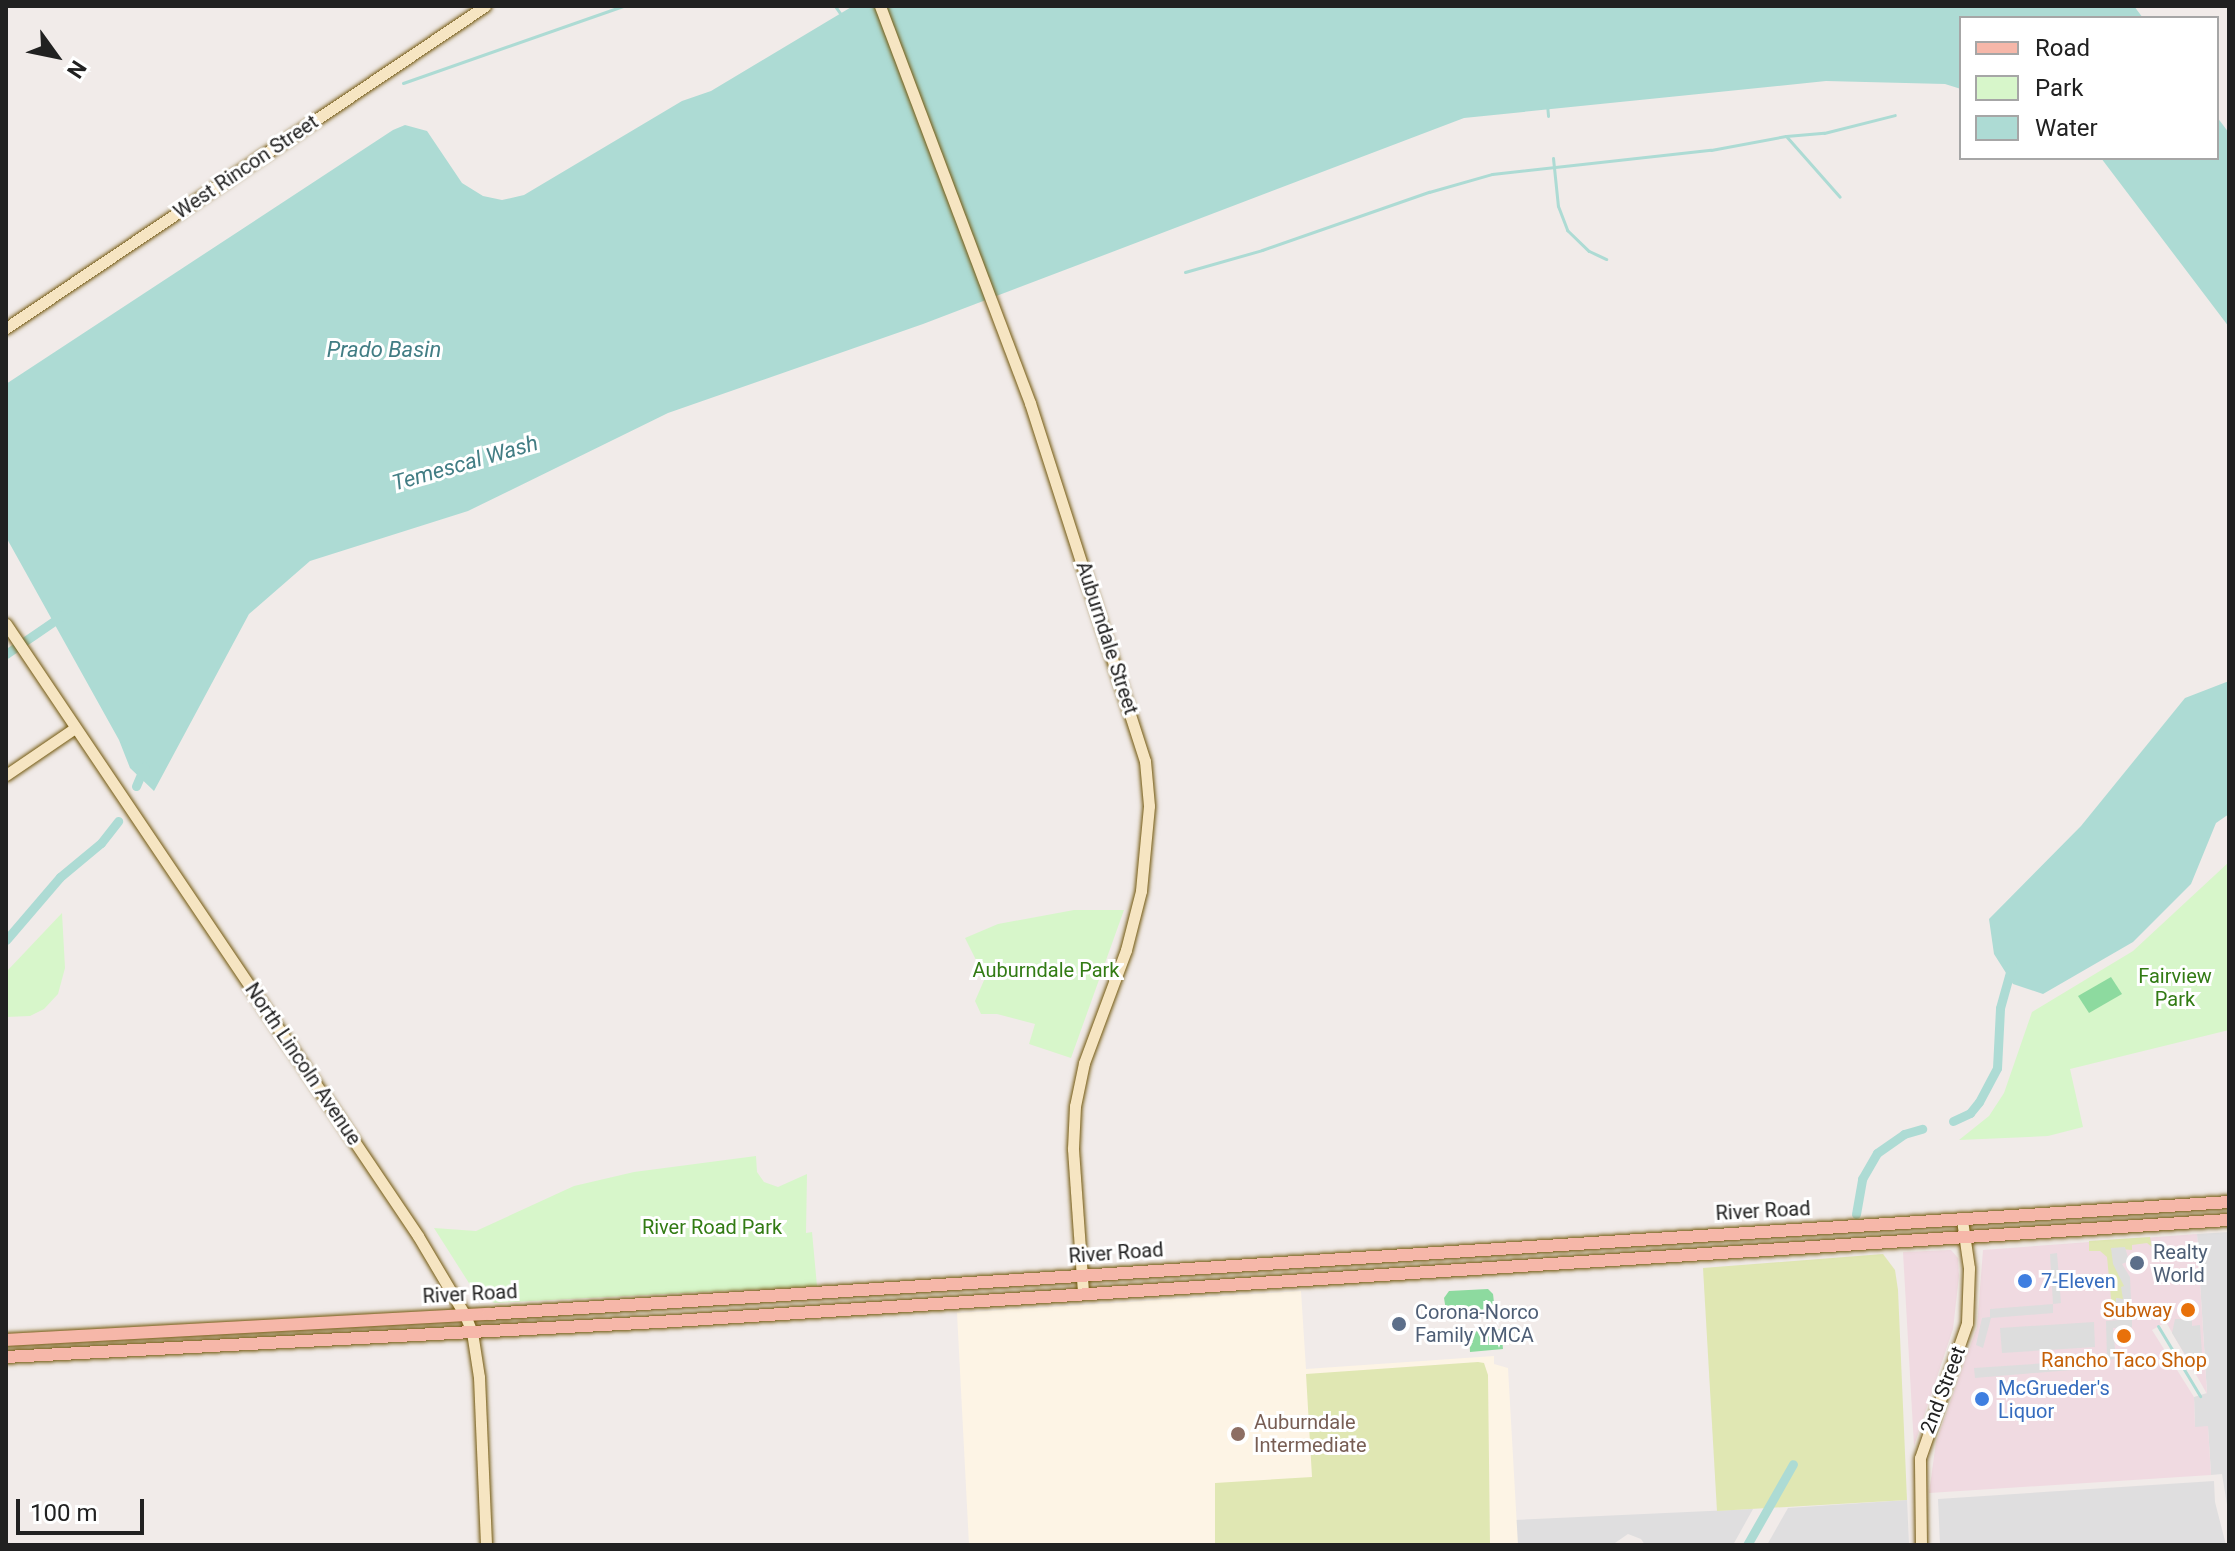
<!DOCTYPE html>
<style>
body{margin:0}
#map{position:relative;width:2235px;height:1551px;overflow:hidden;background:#f1ebe9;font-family:Roboto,sans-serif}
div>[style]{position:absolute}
.residential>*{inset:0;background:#dfdedf}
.commercial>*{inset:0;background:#f0dae1}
.education>*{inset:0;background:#fdf4e5}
.grass>*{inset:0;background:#e0e7b3}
.park>*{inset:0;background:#d7f6ca}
.pitch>*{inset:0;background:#8dda9f}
.parking>*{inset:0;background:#ddd}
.water>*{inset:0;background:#addbd4}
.stream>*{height:3px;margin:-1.5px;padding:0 1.5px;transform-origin:1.5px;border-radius:1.5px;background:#addbd4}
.canal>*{height:9px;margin:-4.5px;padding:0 4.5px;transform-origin:4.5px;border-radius:4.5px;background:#addbd4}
.roads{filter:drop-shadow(0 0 2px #73580d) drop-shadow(0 0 2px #73580d)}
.secondary>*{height:11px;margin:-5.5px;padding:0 5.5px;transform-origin:5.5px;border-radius:5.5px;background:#f6e5c2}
.primary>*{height:12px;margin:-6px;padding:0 6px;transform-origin:6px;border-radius:6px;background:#f6b7a9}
.dots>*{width:22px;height:22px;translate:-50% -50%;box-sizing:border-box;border:4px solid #fff;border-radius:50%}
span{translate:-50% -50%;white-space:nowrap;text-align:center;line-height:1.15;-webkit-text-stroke:6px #fff;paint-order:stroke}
.street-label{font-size:20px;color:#212121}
.park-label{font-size:20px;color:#327b14}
.service-label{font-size:20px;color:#4e5e75}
.left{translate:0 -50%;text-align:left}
.shop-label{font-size:20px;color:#366cbe}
.food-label{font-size:20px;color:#c56008}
.right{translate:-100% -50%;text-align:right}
.education-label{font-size:20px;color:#785e54}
.water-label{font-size:22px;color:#427d84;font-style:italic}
.frame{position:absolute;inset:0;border:8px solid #212121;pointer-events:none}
.legend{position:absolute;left:1959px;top:16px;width:260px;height:144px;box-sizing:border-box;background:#fff;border:2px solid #a6a6a6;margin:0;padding:10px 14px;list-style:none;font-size:24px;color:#212121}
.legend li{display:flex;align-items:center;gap:16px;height:40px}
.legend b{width:40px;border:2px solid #a6a6a6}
.north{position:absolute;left:16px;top:16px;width:80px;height:80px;-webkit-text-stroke:6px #fff;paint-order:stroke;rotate:123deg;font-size:22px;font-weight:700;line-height:32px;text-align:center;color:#212121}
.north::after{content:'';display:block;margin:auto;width:28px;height:36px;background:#212121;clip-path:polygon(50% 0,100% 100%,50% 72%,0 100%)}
.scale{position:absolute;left:16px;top:1499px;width:128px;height:36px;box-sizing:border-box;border:4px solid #212121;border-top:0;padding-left:10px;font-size:24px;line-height:28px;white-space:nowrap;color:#212121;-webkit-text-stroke:6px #fff;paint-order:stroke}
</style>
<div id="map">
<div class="residential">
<i style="clip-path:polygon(2229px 1232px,2229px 1517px,2222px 1474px,2211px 1475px,2208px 1427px,2195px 1427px,2194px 1397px,2207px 1393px,2197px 1234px)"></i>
<i style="clip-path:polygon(2214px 1481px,2215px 1502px,2226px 1545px,1940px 1545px,1938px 1499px)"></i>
<i style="clip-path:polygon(1907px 1500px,1909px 1545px,1767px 1545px,1788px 1508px)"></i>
<i style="clip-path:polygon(1753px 1509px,1733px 1545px,1645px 1545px,1641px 1539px,1628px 1534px,1612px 1545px,1516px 1545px,1514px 1520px)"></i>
</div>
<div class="commercial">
<i style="clip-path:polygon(2197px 1234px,2207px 1394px,2166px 1322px,2152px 1330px,2194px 1397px,2195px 1427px,2208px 1426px,2211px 1475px,1929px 1493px,1936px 1442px,1977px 1327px,1983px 1250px)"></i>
<i style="clip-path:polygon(1951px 1250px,1958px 1258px,1959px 1276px,1953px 1329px,1914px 1446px,1903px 1252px)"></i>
</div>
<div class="education">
<i style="clip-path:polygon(1301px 1291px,1306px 1369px,1494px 1356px,1494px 1364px,1508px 1368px,1518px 1545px,969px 1545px,957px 1313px)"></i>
</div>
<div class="grass">
<i style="clip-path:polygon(2150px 1237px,2152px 1247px,2147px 1243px,2132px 1245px,2132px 1250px,2111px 1248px,2125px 1286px,2123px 1299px,2131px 1299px,2128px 1307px,2127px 1300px,2116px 1298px,2116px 1308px,2112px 1308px,2107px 1257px,2100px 1251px,2089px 1251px,2089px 1241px)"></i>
<i style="clip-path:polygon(1883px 1254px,1895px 1270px,1898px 1290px,1907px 1500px,1717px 1511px,1703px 1268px)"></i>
<i style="clip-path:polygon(1478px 1362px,1484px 1363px,1488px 1375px,1490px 1545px,1215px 1545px,1215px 1483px,1312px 1477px,1306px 1374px)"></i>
</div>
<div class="park">
<i style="clip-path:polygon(2229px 862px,2229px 1030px,2070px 1069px,2083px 1127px,2048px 1136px,1959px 1140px,1989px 1116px,2004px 1093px,2032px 1012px,2133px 951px)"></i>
<i style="clip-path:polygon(1074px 910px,1124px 910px,1071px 1058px,1029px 1044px,1035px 1024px,997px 1014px,981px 1014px,975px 1001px,985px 978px,965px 938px,998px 924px)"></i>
<i style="clip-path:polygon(62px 913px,65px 968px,58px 994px,44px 1009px,30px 1016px,6px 1017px,8px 970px)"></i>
<i style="clip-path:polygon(756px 1156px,757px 1172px,764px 1182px,778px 1187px,807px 1174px,806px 1233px,812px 1232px,817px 1286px,495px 1303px,481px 1298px,474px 1291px,434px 1228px,476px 1231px,574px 1186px,634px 1172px)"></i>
</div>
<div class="pitch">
<i style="clip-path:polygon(2111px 977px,2122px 994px,2089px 1013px,2078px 996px)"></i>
<i style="clip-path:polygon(1488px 1289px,1493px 1294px,1495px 1311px,1490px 1317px,1447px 1317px,1444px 1298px,1449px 1291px)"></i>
<i style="clip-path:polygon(1501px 1329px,1503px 1349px,1470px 1352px,1469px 1332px)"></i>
</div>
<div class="parking">
<i style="clip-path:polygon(2125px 1247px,2129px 1261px,2122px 1264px,2130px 1277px,2131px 1299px,2127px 1300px,2128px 1308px,2117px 1310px,2116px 1298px,2123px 1299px,2121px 1287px,2124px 1286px,2113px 1264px,2111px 1248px)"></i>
<i style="clip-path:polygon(2057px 1253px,2061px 1303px,2053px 1304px,2053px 1313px,1991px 1318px,1983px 1348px,1976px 1345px,1982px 1318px,1990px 1317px,1990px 1309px,2053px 1304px,2050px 1254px)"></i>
<i style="clip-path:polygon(2132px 1319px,2132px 1327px,2113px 1328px,2116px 1359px,2108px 1360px,2108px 1367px,1975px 1378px,1974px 1368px,2107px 1359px,2106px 1321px)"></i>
<i style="clip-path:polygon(2175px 1319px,2192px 1319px,2192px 1326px,2200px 1325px,2202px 1354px,2186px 1356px,2172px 1333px)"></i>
<i style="clip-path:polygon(2094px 1322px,2095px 1347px,2002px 1353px,2000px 1328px)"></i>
</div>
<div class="water">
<i style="clip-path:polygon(853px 6px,2134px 6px,2143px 18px,1961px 18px,1961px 89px,1945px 84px,1826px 81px,1464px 118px,923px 324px,668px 413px,468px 511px,310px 561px,249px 614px,154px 791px,130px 768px,119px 740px,6px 537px,6px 384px,393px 130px,405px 125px,427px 131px,462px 183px,483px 196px,502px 200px,524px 195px,682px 101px,711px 91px)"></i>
<i style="clip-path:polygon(2217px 117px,2229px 133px,2229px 327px,2101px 158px,2217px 158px)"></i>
<i style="clip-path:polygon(2229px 681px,2229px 814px,2216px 823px,2191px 884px,2133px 942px,2043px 994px,2013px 984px,1994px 954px,1989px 919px,2081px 826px,2185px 698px)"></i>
</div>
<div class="stream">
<i style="left:835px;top:6px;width:12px;rotate:55deg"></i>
<i style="left:403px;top:83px;width:233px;rotate:-19.3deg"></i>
<i style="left:1547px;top:104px;width:12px;rotate:85deg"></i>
<i style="left:1786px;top:136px;width:38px;rotate:-5deg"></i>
<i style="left:1824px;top:133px;width:73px;rotate:-14.2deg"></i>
<i style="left:1553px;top:158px;width:48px;rotate:84.1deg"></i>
<i style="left:1558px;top:206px;width:26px;rotate:69deg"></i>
<i style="left:1567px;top:230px;width:30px;rotate:44deg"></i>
<i style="left:1589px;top:251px;width:19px;rotate:25deg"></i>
<i style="left:1185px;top:272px;width:80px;rotate:-15.9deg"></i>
<i style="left:1262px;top:250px;width:177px;rotate:-19.2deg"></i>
<i style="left:1429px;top:192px;width:66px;rotate:-15.9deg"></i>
<i style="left:1492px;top:174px;width:220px;rotate:-6.3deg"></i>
<i style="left:1711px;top:150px;width:76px;rotate:-10.6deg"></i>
<i style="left:1786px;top:136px;width:81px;rotate:48.5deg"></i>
<i style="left:2158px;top:1326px;width:82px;rotate:59deg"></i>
</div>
<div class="canal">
<i style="left:6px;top:654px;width:69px;rotate:-34.4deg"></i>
<i style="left:136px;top:786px;width:21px;rotate:-67deg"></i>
<i style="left:6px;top:940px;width:83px;rotate:-49.4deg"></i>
<i style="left:60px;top:877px;width:53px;rotate:-39.7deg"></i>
<i style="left:101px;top:843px;width:28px;rotate:-52deg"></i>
<i style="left:1953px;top:1121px;width:19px;rotate:-25deg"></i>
<i style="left:1970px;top:1113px;width:14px;rotate:-51deg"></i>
<i style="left:1979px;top:1102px;width:38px;rotate:-62deg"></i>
<i style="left:1997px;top:1068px;width:60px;rotate:-87.1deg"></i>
<i style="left:2000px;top:1008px;width:45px;rotate:-74.4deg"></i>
<i style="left:1856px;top:1214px;width:36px;rotate:-80deg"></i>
<i style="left:1862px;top:1179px;width:30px;rotate:-60deg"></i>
<i style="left:1877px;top:1153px;width:33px;rotate:-35deg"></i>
<i style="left:1904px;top:1134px;width:19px;rotate:-16deg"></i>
<i style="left:1747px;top:1545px;width:93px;rotate:-60.4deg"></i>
</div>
<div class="roads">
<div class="secondary">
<i style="left:880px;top:6px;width:424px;rotate:69.3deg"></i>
<i style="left:1030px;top:403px;width:376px;rotate:72.2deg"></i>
<i style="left:1145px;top:761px;width:45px;rotate:84.9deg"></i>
<i style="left:1149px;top:806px;width:85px;rotate:95.4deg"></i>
<i style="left:1141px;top:891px;width:61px;rotate:104.3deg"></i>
<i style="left:1126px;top:950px;width:121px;rotate:110.4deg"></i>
<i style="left:1084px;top:1063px;width:44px;rotate:101.8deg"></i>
<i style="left:1075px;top:1106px;width:43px;rotate:92.7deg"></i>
<i style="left:1073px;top:1149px;width:143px;rotate:86deg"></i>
<i style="left:6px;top:328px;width:577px;rotate:-33.91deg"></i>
<i style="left:6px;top:624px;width:738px;rotate:56.05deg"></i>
<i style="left:418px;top:1236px;width:92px;rotate:59.3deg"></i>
<i style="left:465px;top:1315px;width:18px;rotate:68deg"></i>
<i style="left:472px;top:1332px;width:46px;rotate:81.2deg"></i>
<i style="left:479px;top:1377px;width:168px;rotate:87.6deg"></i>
<i style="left:6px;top:775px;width:83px;rotate:-34.3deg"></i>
<i style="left:1921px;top:1545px;width:87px;rotate:-90.7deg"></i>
<i style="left:1920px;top:1458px;width:143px;rotate:-70.8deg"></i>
<i style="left:1967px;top:1323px;width:55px;rotate:-87.9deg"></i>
<i style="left:1969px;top:1268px;width:49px;rotate:-98.3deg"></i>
</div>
<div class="primary">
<i style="left:6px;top:1340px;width:483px;rotate:-3.1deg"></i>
<i style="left:488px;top:1314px;width:1745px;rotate:-3.68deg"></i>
<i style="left:6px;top:1357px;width:654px;rotate:-3.07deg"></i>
<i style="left:659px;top:1322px;width:1573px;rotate:-3.72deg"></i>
</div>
</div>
<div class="dots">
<i style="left:2137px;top:1263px;background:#5c6f8a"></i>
<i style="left:2025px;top:1281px;background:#3f7fe0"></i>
<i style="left:2188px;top:1310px;background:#e8710a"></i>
<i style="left:1399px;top:1324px;background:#5c6f8a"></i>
<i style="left:2124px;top:1336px;background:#e8710a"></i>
<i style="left:1982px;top:1399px;background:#3f7fe0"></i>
<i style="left:1238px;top:1434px;background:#8d6e63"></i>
</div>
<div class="street-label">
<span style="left:246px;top:167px;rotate:-34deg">West Rincon Street</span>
<span style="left:1107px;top:638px;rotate:72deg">Auburndale Street</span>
<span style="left:303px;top:1064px;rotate:56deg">North Lincoln Avenue</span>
<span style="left:1763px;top:1211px;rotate:-3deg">River Road</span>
<span style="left:1116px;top:1253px;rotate:-4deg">River Road</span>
<span style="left:470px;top:1294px;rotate:-3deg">River Road</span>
<span style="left:1943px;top:1390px;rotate:-69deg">2nd Street</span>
</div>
<div class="park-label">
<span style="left:1046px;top:970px">Auburndale Park</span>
<span style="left:2175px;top:988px">Fairview<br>Park</span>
<span style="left:712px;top:1227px">River Road Park</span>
</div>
<div class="service-label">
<span class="left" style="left:2153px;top:1264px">Realty<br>World</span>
<span class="left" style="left:1415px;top:1324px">Corona-Norco<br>Family YMCA</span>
</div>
<div class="shop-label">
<span class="left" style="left:2041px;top:1281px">7-Eleven</span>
<span class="left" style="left:1998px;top:1400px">McGrueder's<br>Liquor</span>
</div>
<div class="food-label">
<span class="right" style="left:2172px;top:1310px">Subway</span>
<span style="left:2124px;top:1360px">Rancho Taco Shop</span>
</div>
<div class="education-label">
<span class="left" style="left:1254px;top:1434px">Auburndale<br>Intermediate</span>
</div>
<div class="water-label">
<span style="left:384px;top:350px">Prado Basin</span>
<span style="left:465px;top:463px;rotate:-16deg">Temescal Wash</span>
</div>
<div class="frame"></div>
<ul class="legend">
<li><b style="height:10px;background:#f6b7a9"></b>Road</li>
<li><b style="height:22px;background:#d7f6ca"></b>Park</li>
<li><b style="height:22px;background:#addbd4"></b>Water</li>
</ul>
<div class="north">N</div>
<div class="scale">100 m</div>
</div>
